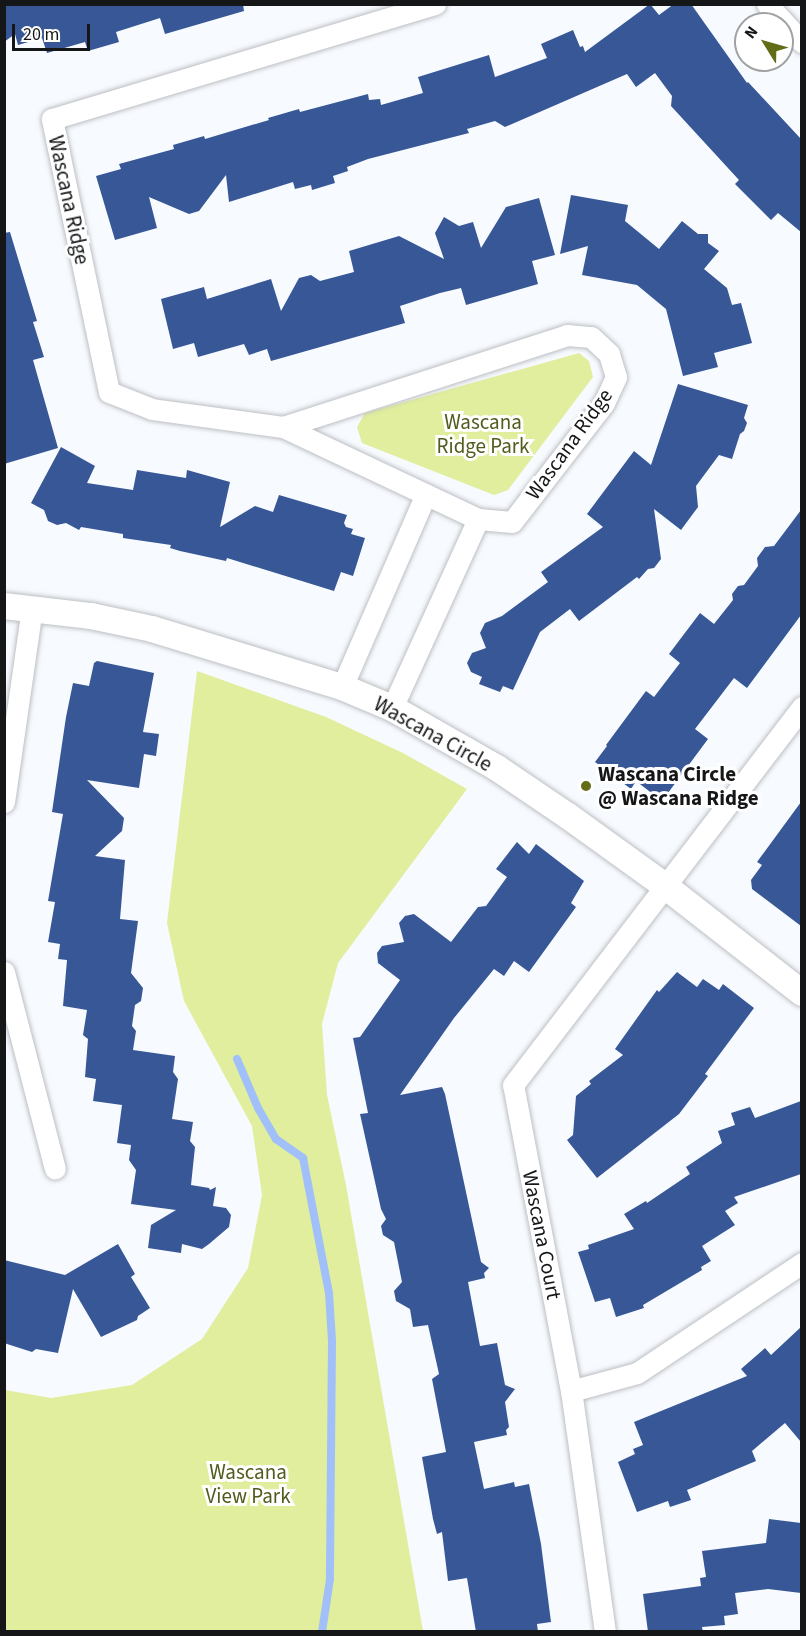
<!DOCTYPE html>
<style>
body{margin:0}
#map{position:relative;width:806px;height:1636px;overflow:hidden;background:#f7fafe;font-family:"Source Sans 3",sans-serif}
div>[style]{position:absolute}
.green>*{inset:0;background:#e0ee9e}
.stream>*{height:8px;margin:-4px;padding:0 4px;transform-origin:4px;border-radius:4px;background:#a1c0f9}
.building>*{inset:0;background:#375796}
.roads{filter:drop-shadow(0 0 2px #bcbfc3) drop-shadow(0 0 2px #bcbfc3)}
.minor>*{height:21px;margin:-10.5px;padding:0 10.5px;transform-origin:10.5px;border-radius:10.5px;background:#fff}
.tertiary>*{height:26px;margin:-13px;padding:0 13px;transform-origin:13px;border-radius:13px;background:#fff}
.dots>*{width:16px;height:16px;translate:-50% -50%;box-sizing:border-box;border:3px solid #fff;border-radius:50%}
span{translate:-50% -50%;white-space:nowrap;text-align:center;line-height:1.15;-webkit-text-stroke:6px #fff;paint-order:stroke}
.street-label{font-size:21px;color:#151618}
.park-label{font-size:21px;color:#535b1e}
.poi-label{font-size:21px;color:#151618;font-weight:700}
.left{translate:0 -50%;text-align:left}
.frame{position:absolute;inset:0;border:6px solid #151618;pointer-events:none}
.north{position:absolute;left:734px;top:12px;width:60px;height:60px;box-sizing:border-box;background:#fff;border:2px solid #a1a2a3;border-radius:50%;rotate:307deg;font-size:16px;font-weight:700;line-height:24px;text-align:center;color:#151618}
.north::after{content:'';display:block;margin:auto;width:21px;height:27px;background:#636d15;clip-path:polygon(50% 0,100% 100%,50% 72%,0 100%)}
.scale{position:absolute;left:12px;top:24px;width:78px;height:27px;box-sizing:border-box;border:3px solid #151618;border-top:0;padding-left:8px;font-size:18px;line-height:21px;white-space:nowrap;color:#151618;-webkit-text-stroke:4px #fff;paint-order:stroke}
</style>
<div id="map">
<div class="green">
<i style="clip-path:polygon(579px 353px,589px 361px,593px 377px,508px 490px,494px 495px,362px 443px,357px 427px,365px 413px)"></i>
<i style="clip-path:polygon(197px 671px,326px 717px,403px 753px,467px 789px,338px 963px,322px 1024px,327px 1095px,346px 1185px,423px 1631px,5px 1631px,5px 1390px,51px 1398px,132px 1385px,202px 1339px,248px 1268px,262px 1195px,252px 1126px,184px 1001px,167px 923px)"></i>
</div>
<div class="stream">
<i style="left:237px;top:1059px;width:53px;rotate:66.8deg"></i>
<i style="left:258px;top:1108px;width:36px;rotate:60deg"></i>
<i style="left:276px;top:1139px;width:33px;rotate:35deg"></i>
<i style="left:303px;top:1158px;width:137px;rotate:79.1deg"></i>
<i style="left:329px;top:1293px;width:48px;rotate:86.4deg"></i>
<i style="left:332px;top:1341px;width:238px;rotate:90.5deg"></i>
<i style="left:330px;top:1579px;width:54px;rotate:98.6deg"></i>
</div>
<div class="building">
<i style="clip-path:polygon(4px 4px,243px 4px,244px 11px,165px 34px,160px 18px,116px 32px,119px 42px,88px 51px,85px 42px,47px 53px,42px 38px,18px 45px,15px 34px,4px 42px)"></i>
<i style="clip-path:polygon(650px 4px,659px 15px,674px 4px,691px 4px,747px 83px,748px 82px,801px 139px,801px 232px,778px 213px,771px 220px,735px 184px,739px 180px,671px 106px,672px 96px,655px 73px,636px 87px,627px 74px,505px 127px,495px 121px,467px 129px,469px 133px,368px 159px,347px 167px,348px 171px,333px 176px,335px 183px,312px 190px,311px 185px,295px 189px,293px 182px,229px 202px,226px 175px,199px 211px,189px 214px,149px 197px,157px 228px,115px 240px,96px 176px,121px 169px,119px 164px,174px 149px,173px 145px,204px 136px,205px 139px,269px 120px,268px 118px,299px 109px,300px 112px,368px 94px,369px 100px,380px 99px,381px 105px,423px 93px,418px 77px,489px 55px,495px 77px,547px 58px,541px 44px,573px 30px,580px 47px,583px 46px,585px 52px)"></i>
<i style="clip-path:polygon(571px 195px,628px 205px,625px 221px,659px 249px,682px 221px,698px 234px,708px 234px,708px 243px,719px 251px,704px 269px,727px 288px,732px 305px,741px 303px,752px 343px,714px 353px,718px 367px,683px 376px,666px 309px,637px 285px,582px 275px,588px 246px,560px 254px)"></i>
<i style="clip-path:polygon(539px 198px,555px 255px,532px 261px,538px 284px,466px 305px,461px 288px,440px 293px,400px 306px,405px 323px,271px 361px,267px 349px,249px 355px,244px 344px,198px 357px,194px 343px,173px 349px,161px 299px,204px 287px,207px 299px,271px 279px,281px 311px,299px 278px,311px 275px,320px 281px,354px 272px,349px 251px,399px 236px,444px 259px,435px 233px,444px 217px,459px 226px,473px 222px,481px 248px,506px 207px)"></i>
<i style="clip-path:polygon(10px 232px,37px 321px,33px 322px,44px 357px,33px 360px,58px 448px,4px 464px,4px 233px)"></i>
<i style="clip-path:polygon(678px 384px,748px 405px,744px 418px,747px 423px,744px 431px,740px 434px,732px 459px,719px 455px,696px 486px,698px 507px,681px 530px,654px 509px,661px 559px,654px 568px,648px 569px,639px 579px,637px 577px,579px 621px,570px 609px,540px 632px,513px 690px,503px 686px,500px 692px,479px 684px,482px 677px,471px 672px,467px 663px,472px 653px,486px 648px,480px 633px,485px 623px,502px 616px,548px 582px,541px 572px,603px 527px,587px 514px,634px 451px,651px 465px)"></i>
<i style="clip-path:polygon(61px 447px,95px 466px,87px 483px,133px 490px,137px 470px,186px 478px,187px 470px,230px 482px,220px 527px,255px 506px,273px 512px,279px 495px,347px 515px,344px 523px,346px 527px,353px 529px,351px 534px,365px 538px,353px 576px,341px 572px,334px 591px,227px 558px,226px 561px,180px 551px,170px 548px,171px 545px,123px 538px,123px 534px,81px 527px,79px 530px,66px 523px,57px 525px,48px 521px,44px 510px,31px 503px)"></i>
<i style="clip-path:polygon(801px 510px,801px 615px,747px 688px,734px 678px,695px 729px,708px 739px,662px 801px,636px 781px,631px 789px,595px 762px,607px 746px,606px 745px,646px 691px,654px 697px,680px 663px,669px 654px,700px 613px,714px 624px,733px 600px,732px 594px,738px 586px,744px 585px,758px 566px,757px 558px,765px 547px,774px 546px)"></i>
<i style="clip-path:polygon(97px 661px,154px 673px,143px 732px,159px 734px,156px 756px,144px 754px,139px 788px,87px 780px,124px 818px,122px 831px,95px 856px,125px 860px,120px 919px,138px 921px,131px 973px,143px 988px,141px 1001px,135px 1005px,132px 1026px,136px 1031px,133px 1050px,175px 1056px,173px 1072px,178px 1079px,172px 1119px,193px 1122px,190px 1141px,195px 1147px,191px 1185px,209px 1188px,210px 1190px,216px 1187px,213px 1206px,226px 1208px,231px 1215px,229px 1227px,209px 1244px,202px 1249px,182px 1244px,181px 1253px,148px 1248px,151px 1225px,176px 1210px,131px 1204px,136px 1170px,129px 1160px,131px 1145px,117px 1143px,122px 1105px,93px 1101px,96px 1079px,85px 1077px,88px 1039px,83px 1035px,87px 1010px,63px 1006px,67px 960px,58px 959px,60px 944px,48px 942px,55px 902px,48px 901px,63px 814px,52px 812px,66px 717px,73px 683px,89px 686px,94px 663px)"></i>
<i style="clip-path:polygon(801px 802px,801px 926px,752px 889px,751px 880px,762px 865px,757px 862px)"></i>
<i style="clip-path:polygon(517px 842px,529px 854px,536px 844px,584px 881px,571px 903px,576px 907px,529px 972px,514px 961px,504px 976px,494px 969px,454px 1018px,400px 1095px,442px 1087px,445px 1094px,481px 1262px,489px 1268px,484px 1273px,485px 1278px,468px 1282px,480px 1346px,497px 1343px,505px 1385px,515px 1389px,505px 1402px,509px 1427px,506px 1430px,507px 1435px,474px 1442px,484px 1489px,514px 1482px,515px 1487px,529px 1484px,541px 1544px,551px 1622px,537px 1624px,538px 1632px,476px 1632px,467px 1578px,448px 1581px,442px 1532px,437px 1534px,433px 1519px,422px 1457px,446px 1452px,432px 1379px,439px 1374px,428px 1325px,413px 1327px,410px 1309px,396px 1301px,394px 1291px,402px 1282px,394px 1242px,383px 1235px,381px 1226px,386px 1219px,381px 1209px,360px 1114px,368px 1113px,353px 1038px,360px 1037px,400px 980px,378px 963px,377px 953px,382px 946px,404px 942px,399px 923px,405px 916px,414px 914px,451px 942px,478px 907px,486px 906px,507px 877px,496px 869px)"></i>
<i style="clip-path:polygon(677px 972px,697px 987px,703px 979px,719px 990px,723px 984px,754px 1008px,705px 1074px,708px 1076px,679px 1114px,597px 1178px,567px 1140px,573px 1135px,576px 1096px,591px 1084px,589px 1081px,623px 1055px,615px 1049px,657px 990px,659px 992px)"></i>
<i style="clip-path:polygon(801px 1101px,801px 1174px,734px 1197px,738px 1203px,725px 1211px,735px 1225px,702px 1246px,711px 1261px,701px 1267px,702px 1270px,643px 1305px,644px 1308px,616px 1317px,610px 1298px,595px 1302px,578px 1252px,589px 1249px,588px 1245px,634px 1229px,624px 1214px,646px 1201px,647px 1203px,690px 1174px,686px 1167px,722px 1143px,718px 1131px,735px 1125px,731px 1113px,750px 1107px,755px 1118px)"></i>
<i style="clip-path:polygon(118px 1244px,135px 1274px,131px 1277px,150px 1308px,138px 1316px,137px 1320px,101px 1337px,73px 1289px,58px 1353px,36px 1349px,32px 1352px,4px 1343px,4px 1260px,65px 1275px)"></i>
<i style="clip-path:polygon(801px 1327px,801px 1442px,785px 1423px,752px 1451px,756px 1461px,687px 1490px,691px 1500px,670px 1507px,668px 1501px,637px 1512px,618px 1462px,635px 1454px,633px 1449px,643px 1445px,634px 1422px,747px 1376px,741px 1369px,765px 1348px,771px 1355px)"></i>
<i style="clip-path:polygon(769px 1519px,801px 1523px,801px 1593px,768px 1589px,735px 1593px,738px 1614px,724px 1616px,725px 1625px,702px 1627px,703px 1632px,648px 1632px,643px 1594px,701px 1586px,700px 1578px,706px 1577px,702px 1551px,766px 1543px)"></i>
</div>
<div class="roads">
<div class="minor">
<i style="left:767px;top:4px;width:52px;rotate:47.4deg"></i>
<i style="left:283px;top:427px;width:299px;rotate:-17.9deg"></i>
<i style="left:567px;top:335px;width:24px;rotate:5deg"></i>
<i style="left:591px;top:337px;width:25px;rotate:43deg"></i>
<i style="left:609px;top:354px;width:24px;rotate:73deg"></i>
<i style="left:616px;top:377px;width:29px;rotate:115deg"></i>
<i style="left:604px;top:403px;width:150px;rotate:127.7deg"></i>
<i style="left:512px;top:522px;width:34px;rotate:-175deg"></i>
<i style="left:478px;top:519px;width:216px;rotate:-154.7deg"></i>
<i style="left:283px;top:427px;width:132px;rotate:-172.2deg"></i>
<i style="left:152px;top:409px;width:46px;rotate:-158.4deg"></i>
<i style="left:109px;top:392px;width:279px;rotate:-101.8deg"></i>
<i style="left:52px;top:119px;width:400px;rotate:-16.7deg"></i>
<i style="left:342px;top:687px;width:210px;rotate:-66.5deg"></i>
<i style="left:392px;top:708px;width:208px;rotate:-65.5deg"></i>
<i style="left:4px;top:802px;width:196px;rotate:-81.8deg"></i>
<i style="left:4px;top:972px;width:203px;rotate:75.5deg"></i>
<i style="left:571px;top:1391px;width:68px;rotate:-15.3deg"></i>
<i style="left:637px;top:1373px;width:198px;rotate:-33.7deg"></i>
<i style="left:605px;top:1632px;width:243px;rotate:-98deg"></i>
<i style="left:571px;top:1391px;width:311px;rotate:-100.7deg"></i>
<i style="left:513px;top:1085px;width:476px;rotate:-52.6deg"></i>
</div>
<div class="tertiary">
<i style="left:4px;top:606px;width:88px;rotate:6.6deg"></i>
<i style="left:91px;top:616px;width:62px;rotate:12deg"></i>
<i style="left:152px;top:629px;width:199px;rotate:17deg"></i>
<i style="left:342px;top:687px;width:54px;rotate:22.8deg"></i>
<i style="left:392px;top:708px;width:121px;rotate:29.7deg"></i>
<i style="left:497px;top:768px;width:86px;rotate:34.1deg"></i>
<i style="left:568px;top:816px;width:120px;rotate:35.8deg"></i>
<i style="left:665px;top:886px;width:174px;rotate:38deg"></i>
</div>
</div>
<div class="dots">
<i style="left:586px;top:786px;background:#636d15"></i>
</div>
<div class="street-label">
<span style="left:69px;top:200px;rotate:78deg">Wascana Ridge</span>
<span style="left:569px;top:444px;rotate:-54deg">Wascana Ridge</span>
<span style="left:433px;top:734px;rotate:29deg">Wascana Circle</span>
<span style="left:542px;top:1235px;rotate:79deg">Wascana Court</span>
</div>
<div class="park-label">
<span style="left:483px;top:434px">Wascana<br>Ridge Park</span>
<span style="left:248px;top:1484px">Wascana<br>View Park</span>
</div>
<div class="poi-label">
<span class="left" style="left:598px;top:786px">Wascana Circle<br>@ Wascana Ridge</span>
</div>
<div class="frame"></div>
<div class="north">N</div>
<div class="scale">20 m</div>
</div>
